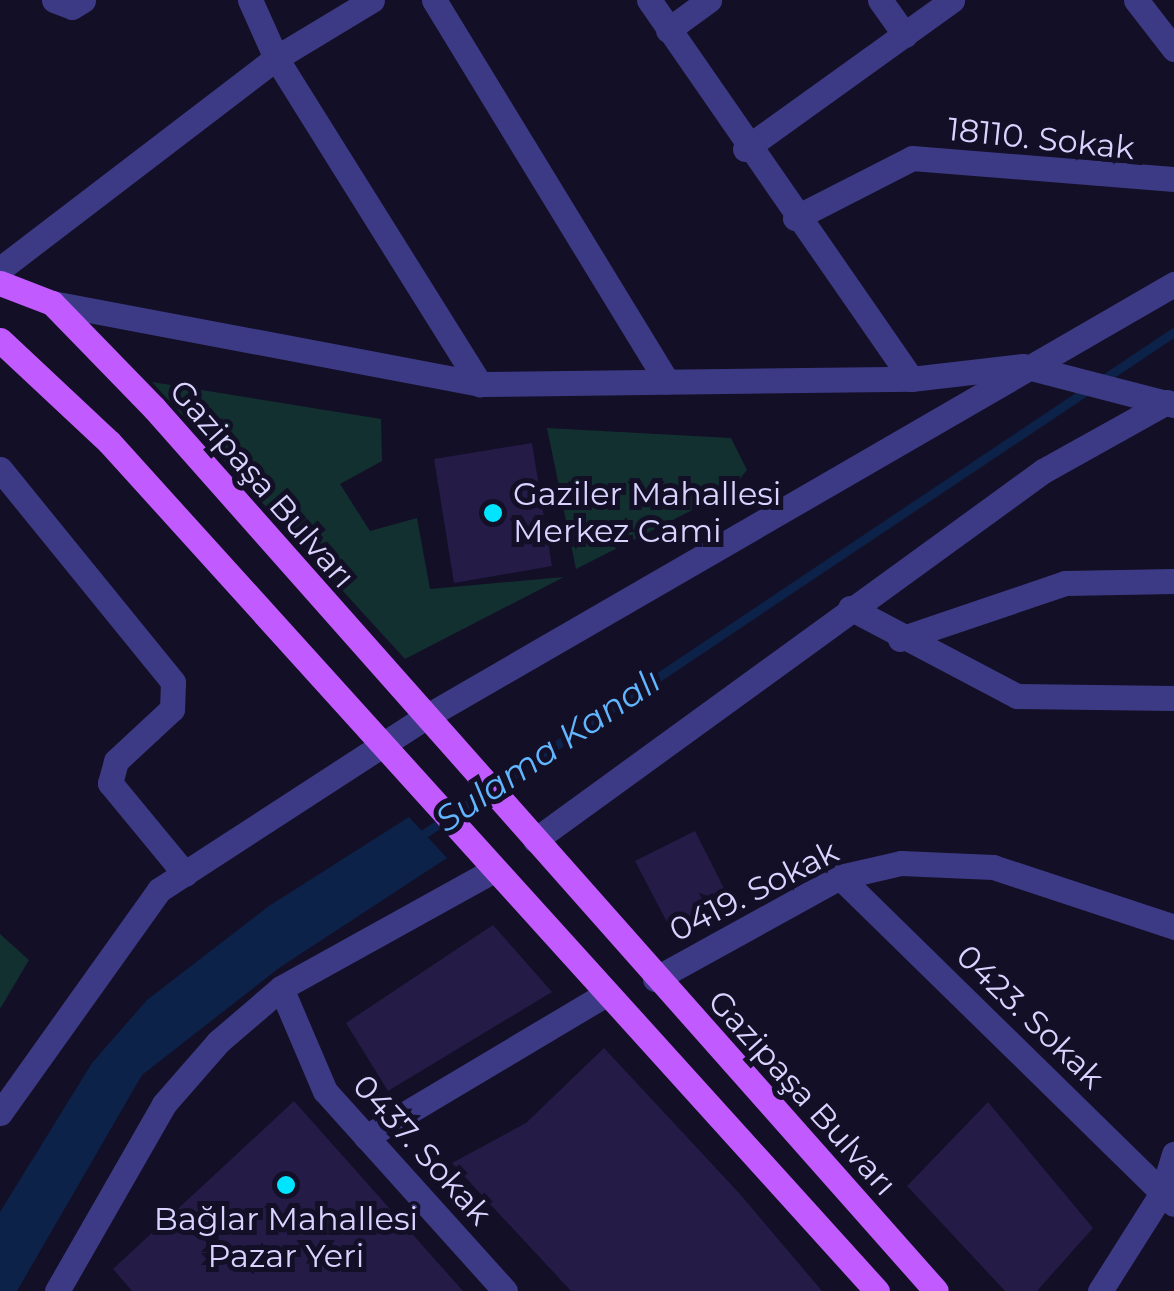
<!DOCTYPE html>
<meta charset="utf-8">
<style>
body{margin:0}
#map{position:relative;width:1174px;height:1291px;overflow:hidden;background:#130f26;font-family:Montserrat,sans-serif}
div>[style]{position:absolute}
.green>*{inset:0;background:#12302f}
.water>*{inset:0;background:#0c2248}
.stream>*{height:9px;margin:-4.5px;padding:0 4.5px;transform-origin:4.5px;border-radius:4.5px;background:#0c2248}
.building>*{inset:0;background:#241b47}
.minor>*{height:25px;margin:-12.5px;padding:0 12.5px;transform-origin:12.5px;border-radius:12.5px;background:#3d3a85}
.major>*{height:25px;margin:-12.5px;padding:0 12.5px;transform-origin:12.5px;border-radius:12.5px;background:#c25bff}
.dots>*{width:28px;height:28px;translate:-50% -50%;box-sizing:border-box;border:5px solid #130f26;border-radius:50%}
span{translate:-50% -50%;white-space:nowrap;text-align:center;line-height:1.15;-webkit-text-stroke:10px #130f26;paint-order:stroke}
.street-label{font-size:32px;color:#d9d4ff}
.poi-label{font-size:32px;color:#d9d4ff}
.left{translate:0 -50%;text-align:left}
.water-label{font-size:35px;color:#62b6ff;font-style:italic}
</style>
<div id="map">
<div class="green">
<i style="clip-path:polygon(152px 382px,381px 419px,382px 461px,340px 484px,370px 531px,417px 518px,430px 589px,564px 577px,405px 659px)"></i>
<i style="clip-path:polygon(547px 428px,731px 438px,747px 470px,730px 491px,576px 569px)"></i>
<i style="clip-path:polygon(0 934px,29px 960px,0 1009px)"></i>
</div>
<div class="water">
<i style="clip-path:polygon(409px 817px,447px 858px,279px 968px,142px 1075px,17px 1291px,0 1291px,0 1212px,92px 1063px,147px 1000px,269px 906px)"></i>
</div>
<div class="stream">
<i style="left:416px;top:839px;width:912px;rotate:-33.78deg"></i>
</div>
<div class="building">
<i style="clip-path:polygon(532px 443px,552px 566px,454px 583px,434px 459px)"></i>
<i style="clip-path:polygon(695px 831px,729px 898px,670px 928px,635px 861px)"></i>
<i style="clip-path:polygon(493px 925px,552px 992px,388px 1091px,346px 1023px)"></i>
<i style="clip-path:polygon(604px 1048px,739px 1193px,822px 1291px,571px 1291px,452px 1163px,526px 1123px)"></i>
<i style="clip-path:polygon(294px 1101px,463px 1291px,132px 1291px,113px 1269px)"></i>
<i style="clip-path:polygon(988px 1102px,1093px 1228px,1037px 1291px,1005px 1291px,907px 1186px)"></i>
</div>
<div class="minor">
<i style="left:54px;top:0;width:19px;rotate:21deg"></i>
<i style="left:72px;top:7px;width:13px;rotate:-32deg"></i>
<i style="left:250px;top:0;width:64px;rotate:65.9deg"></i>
<i style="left:276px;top:58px;width:385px;rotate:58deg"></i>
<i style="left:434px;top:0;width:447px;rotate:58.6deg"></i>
<i style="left:649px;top:0;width:461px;rotate:55.3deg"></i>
<i style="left:880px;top:0;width:43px;rotate:54.5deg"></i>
<i style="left:1136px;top:0;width:62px;rotate:52.2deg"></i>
<i style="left:668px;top:30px;width:51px;rotate:-36.2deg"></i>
<i style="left:745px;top:149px;width:255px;rotate:-35.7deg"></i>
<i style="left:795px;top:218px;width:131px;rotate:-27.1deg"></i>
<i style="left:912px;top:158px;width:263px;rotate:4.6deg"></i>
<i style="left:0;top:269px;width:347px;rotate:-37.4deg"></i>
<i style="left:276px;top:58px;width:112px;rotate:-31.1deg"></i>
<i style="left:52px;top:303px;width:436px;rotate:10.7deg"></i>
<i style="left:480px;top:384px;width:431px;rotate:-0.7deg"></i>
<i style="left:911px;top:379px;width:113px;rotate:-6.6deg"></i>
<i style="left:1023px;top:366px;width:156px;rotate:14.5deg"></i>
<i style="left:0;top:469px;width:274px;rotate:50.9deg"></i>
<i style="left:173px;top:682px;width:27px;rotate:92deg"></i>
<i style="left:172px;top:709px;width:76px;rotate:137.1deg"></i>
<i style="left:116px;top:761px;width:23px;rotate:105deg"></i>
<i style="left:110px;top:783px;width:118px;rotate:50.5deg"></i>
<i style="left:850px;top:608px;width:189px;rotate:27.8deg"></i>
<i style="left:1017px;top:696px;width:157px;rotate:0.7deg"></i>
<i style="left:900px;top:639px;width:174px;rotate:-18.7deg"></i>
<i style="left:1065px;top:583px;width:109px;rotate:-1.1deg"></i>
<i style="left:535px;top:840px;width:628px;rotate:-35.99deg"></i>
<i style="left:1043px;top:471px;width:142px;rotate:-29.1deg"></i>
<i style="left:840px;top:877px;width:467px;rotate:44.4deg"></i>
<i style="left:655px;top:979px;width:211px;rotate:-28.9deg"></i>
<i style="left:840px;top:877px;width:63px;rotate:-12.9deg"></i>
<i style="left:901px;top:863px;width:92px;rotate:2.5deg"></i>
<i style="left:993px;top:867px;width:191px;rotate:18.3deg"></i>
<i style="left:281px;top:988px;width:112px;rotate:66.9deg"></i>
<i style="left:325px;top:1091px;width:269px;rotate:48deg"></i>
<i style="left:0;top:1113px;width:274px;rotate:-54.5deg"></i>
<i style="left:159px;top:890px;width:314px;rotate:-33deg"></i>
<i style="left:422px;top:719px;width:869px;rotate:-30.05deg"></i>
<i style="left:366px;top:1137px;width:279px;rotate:-30.8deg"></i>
<i style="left:57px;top:1291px;width:215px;rotate:-60.2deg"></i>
<i style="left:164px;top:1104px;width:82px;rotate:-48.9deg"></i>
<i style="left:218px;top:1042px;width:83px;rotate:-40.6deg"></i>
<i style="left:281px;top:988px;width:244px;rotate:-29deg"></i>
<i style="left:1100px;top:1291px;width:116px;rotate:-57.7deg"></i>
<i style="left:1162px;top:1193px;width:41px;rotate:-72.9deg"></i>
</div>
<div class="major">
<i style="left:0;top:283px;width:56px;rotate:21deg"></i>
<i style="left:52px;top:303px;width:146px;rotate:45.8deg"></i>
<i style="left:154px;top:408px;width:1179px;rotate:48.47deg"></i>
<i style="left:0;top:340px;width:149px;rotate:43.1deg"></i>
<i style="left:109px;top:442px;width:1145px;rotate:47.87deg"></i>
</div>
<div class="dots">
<i style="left:493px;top:513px;background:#00e5ff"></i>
<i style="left:286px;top:1185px;background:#00e5ff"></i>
</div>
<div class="street-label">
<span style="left:1041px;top:139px;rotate:6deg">18110. Sokak</span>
<span style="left:262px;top:484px;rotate:49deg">Gazipaşa Bulvarı</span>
<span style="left:754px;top:891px;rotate:-27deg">0419. Sokak</span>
<span style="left:1030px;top:1017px;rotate:44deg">0423. Sokak</span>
<span style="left:802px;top:1093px;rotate:48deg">Gazipaşa Bulvarı</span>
<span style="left:422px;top:1150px;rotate:48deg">0437. Sokak</span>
</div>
<div class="poi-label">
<span class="left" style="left:513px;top:513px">Gaziler Mahallesi<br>Merkez Cami</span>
<span style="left:286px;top:1238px">Bağlar Mahallesi<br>Pazar Yeri</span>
</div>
<div class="water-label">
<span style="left:548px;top:750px;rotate:-34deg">Sulama Kanalı</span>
</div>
</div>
